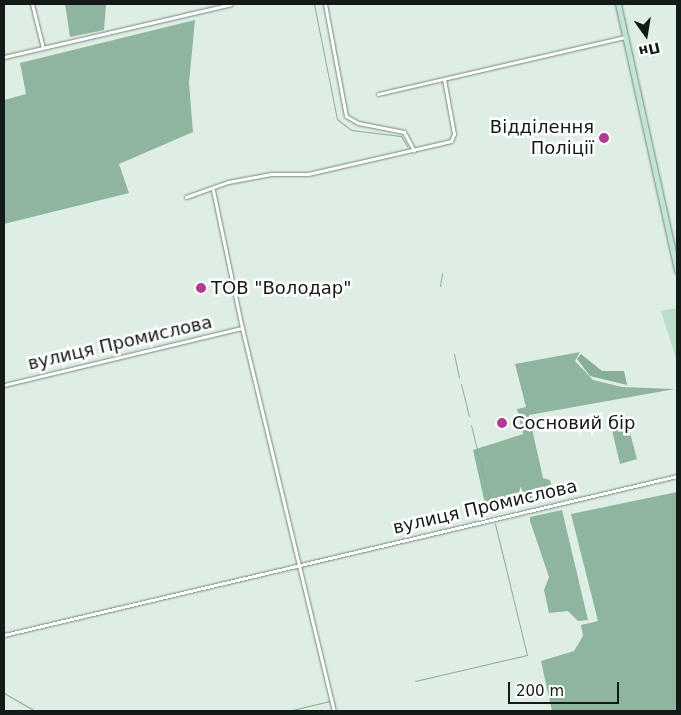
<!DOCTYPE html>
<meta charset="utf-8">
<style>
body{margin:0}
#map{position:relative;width:681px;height:715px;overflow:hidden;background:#deeee4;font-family:"DejaVu Sans",sans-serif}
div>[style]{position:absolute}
.green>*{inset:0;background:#badec9}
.forest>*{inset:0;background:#8fb59f}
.water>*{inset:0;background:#88ae98}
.stream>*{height:1px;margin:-0.5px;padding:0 0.5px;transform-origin:0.5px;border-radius:0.5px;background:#88ae98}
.roads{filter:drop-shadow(0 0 1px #77867e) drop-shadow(0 0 1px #77867e)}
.street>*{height:3px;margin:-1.5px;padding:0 1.5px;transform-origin:1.5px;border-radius:1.5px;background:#fff}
.secondary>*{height:5px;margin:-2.5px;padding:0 2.5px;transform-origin:2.5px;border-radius:2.5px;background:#c0e4d5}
.dots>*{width:14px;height:14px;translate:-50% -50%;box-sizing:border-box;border:2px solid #fff;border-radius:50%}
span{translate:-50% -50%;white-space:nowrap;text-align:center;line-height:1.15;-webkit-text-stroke:5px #fff;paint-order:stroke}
.poi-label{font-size:18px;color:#141a17}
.right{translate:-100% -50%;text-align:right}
.left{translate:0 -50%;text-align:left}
.street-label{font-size:18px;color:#141a17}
.frame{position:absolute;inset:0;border:5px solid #141a17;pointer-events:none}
.north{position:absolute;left:621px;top:10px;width:50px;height:50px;-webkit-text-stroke:4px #fff;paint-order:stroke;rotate:167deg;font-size:14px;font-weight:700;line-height:20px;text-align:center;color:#141a17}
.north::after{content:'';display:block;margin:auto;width:18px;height:22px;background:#141a17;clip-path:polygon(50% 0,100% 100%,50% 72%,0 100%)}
.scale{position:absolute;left:508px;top:682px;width:111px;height:22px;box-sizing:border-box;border:2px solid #141a17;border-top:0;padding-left:6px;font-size:15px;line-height:18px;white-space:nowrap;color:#141a17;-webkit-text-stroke:4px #fff;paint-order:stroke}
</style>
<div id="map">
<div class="green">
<i style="clip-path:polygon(677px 308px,677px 362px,661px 311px)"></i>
</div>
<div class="forest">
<i style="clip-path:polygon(65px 4px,106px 4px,104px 30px,70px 37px)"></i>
<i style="clip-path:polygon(195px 20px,189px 83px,193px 132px,119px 164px,129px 193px,4px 224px,4px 100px,26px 94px,20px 63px)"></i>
<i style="clip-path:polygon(580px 352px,575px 361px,593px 380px,622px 387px,675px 389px,529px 415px,543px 478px,550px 480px,554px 497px,487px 513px,473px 450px,523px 434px,517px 409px,526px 407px,515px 364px)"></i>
<i style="clip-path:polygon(627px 422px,637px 459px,620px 464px,611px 426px)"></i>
<i style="clip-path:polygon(677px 492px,677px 711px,552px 711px,541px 661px,574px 651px,583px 636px,581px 625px,598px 621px,571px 514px)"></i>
<i style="clip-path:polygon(562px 510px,588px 620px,578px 621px,568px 611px,549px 613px,544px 590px,549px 577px,530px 521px,530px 517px)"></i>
</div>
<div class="water">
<i style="clip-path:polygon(581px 354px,602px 371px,624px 371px,627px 385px,590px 376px,577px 359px)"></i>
</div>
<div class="stream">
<i style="left:314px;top:4px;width:117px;rotate:78.7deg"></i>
<i style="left:337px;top:119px;width:18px;rotate:38deg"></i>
<i style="left:351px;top:130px;width:50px;rotate:6.8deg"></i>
<i style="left:401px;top:136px;width:12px;rotate:59deg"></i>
<i style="left:440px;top:286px;width:13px;rotate:-81deg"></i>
<i style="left:454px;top:354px;width:24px;rotate:78deg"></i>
<i style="left:461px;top:384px;width:33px;rotate:76deg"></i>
<i style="left:471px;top:425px;width:89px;rotate:76.3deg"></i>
<i style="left:415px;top:681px;width:115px;rotate:-13.1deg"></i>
<i style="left:527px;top:655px;width:135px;rotate:-103.7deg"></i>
<i style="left:4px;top:693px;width:36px;rotate:30deg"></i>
<i style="left:288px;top:711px;width:43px;rotate:-13.4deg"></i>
</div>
<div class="roads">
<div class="street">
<i style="left:32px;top:4px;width:45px;rotate:76deg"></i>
<i style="left:325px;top:4px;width:114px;rotate:79.4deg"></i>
<i style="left:346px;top:116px;width:14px;rotate:30deg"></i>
<i style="left:358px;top:123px;width:47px;rotate:11.1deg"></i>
<i style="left:404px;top:132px;width:21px;rotate:62deg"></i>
<i style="left:4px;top:57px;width:233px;rotate:-13.1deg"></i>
<i style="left:378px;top:94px;width:253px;rotate:-13deg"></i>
<i style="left:186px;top:197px;width:45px;rotate:-19.7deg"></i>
<i style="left:228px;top:182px;width:44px;rotate:-10.5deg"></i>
<i style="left:271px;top:174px;width:37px"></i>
<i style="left:308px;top:174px;width:147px;rotate:-13deg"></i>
<i style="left:451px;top:141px;width:8px;rotate:-67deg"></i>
<i style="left:454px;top:134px;width:56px;rotate:-100.3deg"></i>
<i style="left:242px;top:328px;width:394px;rotate:76.5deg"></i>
<i style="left:4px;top:385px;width:245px;rotate:-13.5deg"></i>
<i style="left:242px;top:328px;width:141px;rotate:-101.9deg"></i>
<i style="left:4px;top:635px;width:692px;rotate:-13.29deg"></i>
</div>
<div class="secondary">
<i style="left:618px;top:4px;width:273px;rotate:77.5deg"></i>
</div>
</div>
<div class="dots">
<i style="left:604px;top:138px;background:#b13b92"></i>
<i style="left:201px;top:288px;background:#b13b92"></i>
<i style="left:502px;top:423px;background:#b13b92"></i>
</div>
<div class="poi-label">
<span class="right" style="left:594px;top:138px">Відділення<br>Поліції</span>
<span class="left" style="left:211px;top:288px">ТОВ "Володар"</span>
<span class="left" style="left:512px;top:423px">Сосновий бір</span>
</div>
<div class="street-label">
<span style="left:120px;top:343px;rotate:-13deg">вулиця Промислова</span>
<span style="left:485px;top:507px;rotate:-13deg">вулиця Промислова</span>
</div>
<div class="frame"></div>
<div class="north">Пн</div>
<div class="scale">200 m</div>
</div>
